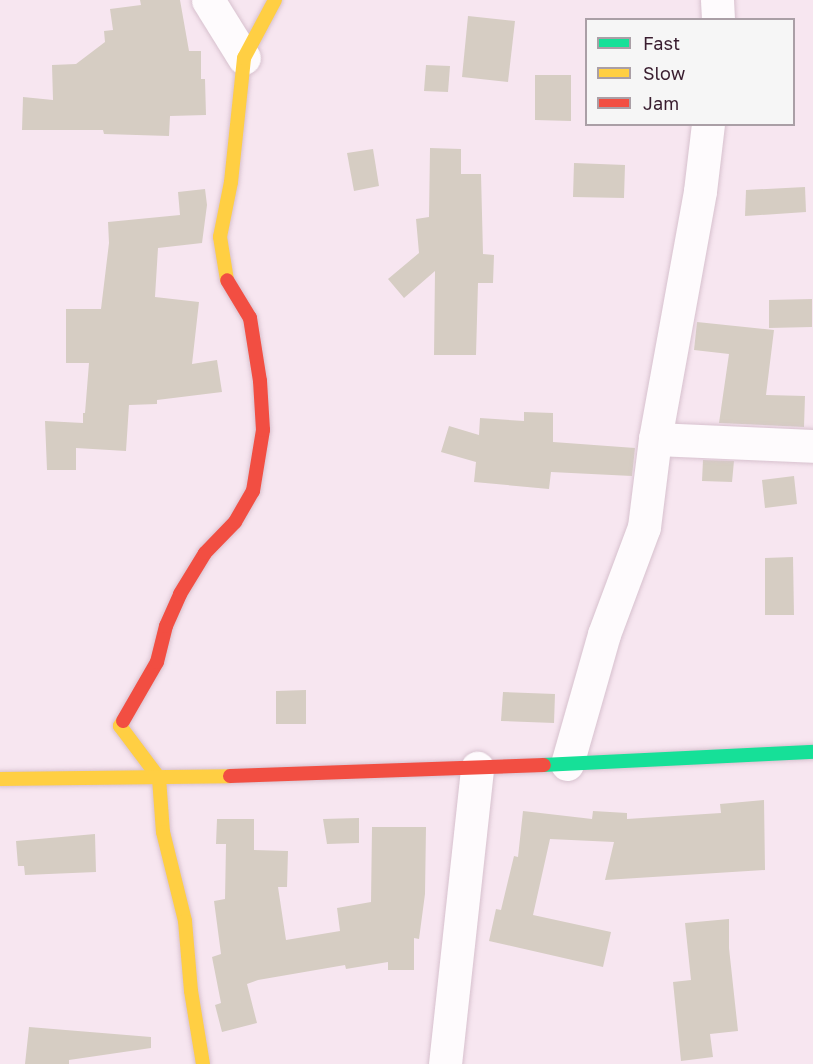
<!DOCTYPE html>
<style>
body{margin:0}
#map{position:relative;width:813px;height:1064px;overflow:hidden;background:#f7e6f0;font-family:"Golos Text",sans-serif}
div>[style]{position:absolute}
.building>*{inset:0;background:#d6cdc3}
.roads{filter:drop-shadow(0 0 2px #d7c1ce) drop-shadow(0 0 2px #d7c1ce)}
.street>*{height:33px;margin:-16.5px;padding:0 16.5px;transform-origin:16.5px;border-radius:16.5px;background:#fefbfd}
.fast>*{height:14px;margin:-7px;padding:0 7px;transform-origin:7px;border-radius:7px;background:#16e098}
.slow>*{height:14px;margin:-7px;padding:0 7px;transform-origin:7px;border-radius:7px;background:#ffcf43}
.jam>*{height:14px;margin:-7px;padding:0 7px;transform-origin:7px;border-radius:7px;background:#f24e42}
span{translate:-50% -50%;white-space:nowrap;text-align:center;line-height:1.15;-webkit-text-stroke:5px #f6f6f6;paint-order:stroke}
.legend{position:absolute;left:585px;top:18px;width:210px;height:108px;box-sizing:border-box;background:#f6f6f6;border:2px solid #aa9fa6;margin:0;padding:8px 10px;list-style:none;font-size:18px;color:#391d2f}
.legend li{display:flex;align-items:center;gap:12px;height:30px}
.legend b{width:30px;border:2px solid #aa9fa6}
</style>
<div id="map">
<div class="building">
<i style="clip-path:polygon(140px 0,180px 0,189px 51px,201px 51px,201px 79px,205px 79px,206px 115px,170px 116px,169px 136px,104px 134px,103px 130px,22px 130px,23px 97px,53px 100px,52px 65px,76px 64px,105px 42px,104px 31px,113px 30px,110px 9px,141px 5px)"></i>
<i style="clip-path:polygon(468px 16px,515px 21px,508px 82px,462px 77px)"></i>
<i style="clip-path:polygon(426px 65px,450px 66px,448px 92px,424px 91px)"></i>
<i style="clip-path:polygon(535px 75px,571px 75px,571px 121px,535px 120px)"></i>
<i style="clip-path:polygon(430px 148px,461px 149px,461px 174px,481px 174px,483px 254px,494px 255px,493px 283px,478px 283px,476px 355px,434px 355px,435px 271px,404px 298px,388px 279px,419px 253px,416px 219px,429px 217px)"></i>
<i style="clip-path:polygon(373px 149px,379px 186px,354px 191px,347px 153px)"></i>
<i style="clip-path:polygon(574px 163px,625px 165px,624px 198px,573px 197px)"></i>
<i style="clip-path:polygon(805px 187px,806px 212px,745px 216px,746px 190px)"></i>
<i style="clip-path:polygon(205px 189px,207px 205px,202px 243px,158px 248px,155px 297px,199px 302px,192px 364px,217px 360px,222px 392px,157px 400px,157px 404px,129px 405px,126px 451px,76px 448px,76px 470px,47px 470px,45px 421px,83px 423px,83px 413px,85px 413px,89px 363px,66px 363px,66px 309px,101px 309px,109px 243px,108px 222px,180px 215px,178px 192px)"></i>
<i style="clip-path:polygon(812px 299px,812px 327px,769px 328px,769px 300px)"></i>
<i style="clip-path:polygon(697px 322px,774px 330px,766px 395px,805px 396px,804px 427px,719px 423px,729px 354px,694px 350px)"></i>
<i style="clip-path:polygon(524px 412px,553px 413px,553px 442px,635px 448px,632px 476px,551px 472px,549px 489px,474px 482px,476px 462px,441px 452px,449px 426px,479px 435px,480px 418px,524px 421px)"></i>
<i style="clip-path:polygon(703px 460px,734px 461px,732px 482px,702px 481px)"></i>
<i style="clip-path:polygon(794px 476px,797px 504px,765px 508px,762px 480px)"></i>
<i style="clip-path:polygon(793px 557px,794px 615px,765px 615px,765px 558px)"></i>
<i style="clip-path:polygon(306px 690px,306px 724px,276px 724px,276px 691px)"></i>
<i style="clip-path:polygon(503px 692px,555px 694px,554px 723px,501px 721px)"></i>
<i style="clip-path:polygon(764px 800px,765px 870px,605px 880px,614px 842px,550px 839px,533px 915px,611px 932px,603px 967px,489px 941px,496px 909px,501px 910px,514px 856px,518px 857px,523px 811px,592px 819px,593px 811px,627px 813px,627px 819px,721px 813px,720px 804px)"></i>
<i style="clip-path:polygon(359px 818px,359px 843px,327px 844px,323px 819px)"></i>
<i style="clip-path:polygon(217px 819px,254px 819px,254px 850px,288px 851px,287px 887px,278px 887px,286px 940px,340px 931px,337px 908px,371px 902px,372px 827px,426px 827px,425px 894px,419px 939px,414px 938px,414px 970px,388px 970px,388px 962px,346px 969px,345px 965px,258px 980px,247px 984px,257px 1023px,222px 1032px,215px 1005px,221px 1003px,212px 957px,221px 954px,214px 901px,225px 899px,226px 844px,216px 844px)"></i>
<i style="clip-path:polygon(95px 834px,96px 872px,25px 875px,24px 866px,18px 866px,16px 841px)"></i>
<i style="clip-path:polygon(729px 919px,729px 948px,738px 1031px,710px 1034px,713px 1057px,681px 1061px,673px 982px,691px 980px,685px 923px)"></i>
<i style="clip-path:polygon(29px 1027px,151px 1037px,151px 1048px,69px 1060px,69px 1064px,25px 1064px)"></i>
</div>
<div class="roads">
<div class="street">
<i style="left:208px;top:0;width:68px;rotate:58.2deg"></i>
<i style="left:717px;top:0;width:20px;rotate:87deg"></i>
<i style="left:655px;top:439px;width:158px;rotate:2.5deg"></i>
<i style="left:567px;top:764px;width:135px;rotate:-74.1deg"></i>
<i style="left:604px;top:634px;width:114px;rotate:-69.5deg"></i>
<i style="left:644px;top:527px;width:89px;rotate:-82.9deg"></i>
<i style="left:655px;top:439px;width:252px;rotate:-79.7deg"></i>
<i style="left:700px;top:191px;width:67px;rotate:-83.2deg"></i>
<i style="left:445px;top:1064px;width:298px;rotate:-83.8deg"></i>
</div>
<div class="fast">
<i style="left:544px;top:765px;width:269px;rotate:-2.8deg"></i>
</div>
<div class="slow">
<i style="left:227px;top:280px;width:44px;rotate:-99.2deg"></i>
<i style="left:220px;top:237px;width:56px;rotate:-78.7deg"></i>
<i style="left:231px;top:182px;width:125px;rotate:-84deg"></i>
<i style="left:244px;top:58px;width:66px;rotate:-61.9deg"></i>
<i style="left:123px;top:721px;width:6px;rotate:121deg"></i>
<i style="left:120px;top:726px;width:65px;rotate:53.1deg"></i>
<i style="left:159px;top:778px;width:54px;rotate:85.8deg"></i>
<i style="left:163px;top:832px;width:92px;rotate:76.1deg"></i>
<i style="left:185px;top:921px;width:70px;rotate:85.1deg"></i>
<i style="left:191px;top:991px;width:74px;rotate:80.7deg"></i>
<i style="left:0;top:779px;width:230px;rotate:-0.7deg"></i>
</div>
<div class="jam">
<i style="left:123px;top:721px;width:68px;rotate:-60deg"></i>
<i style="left:157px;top:662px;width:37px;rotate:-76deg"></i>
<i style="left:166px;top:626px;width:35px;rotate:-66deg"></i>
<i style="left:180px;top:594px;width:48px;rotate:-58.6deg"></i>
<i style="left:205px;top:553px;width:43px;rotate:-45.9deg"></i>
<i style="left:235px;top:522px;width:36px;rotate:-60deg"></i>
<i style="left:253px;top:491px;width:62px;rotate:-80.7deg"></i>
<i style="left:263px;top:430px;width:49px;rotate:-93.5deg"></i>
<i style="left:260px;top:381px;width:64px;rotate:-99deg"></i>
<i style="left:250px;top:318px;width:44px;rotate:-121.2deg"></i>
<i style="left:230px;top:776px;width:314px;rotate:-2deg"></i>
</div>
</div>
<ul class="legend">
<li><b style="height:8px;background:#16e098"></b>Fast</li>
<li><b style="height:8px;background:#ffcf43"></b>Slow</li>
<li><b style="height:8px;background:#f24e42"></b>Jam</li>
</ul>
</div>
